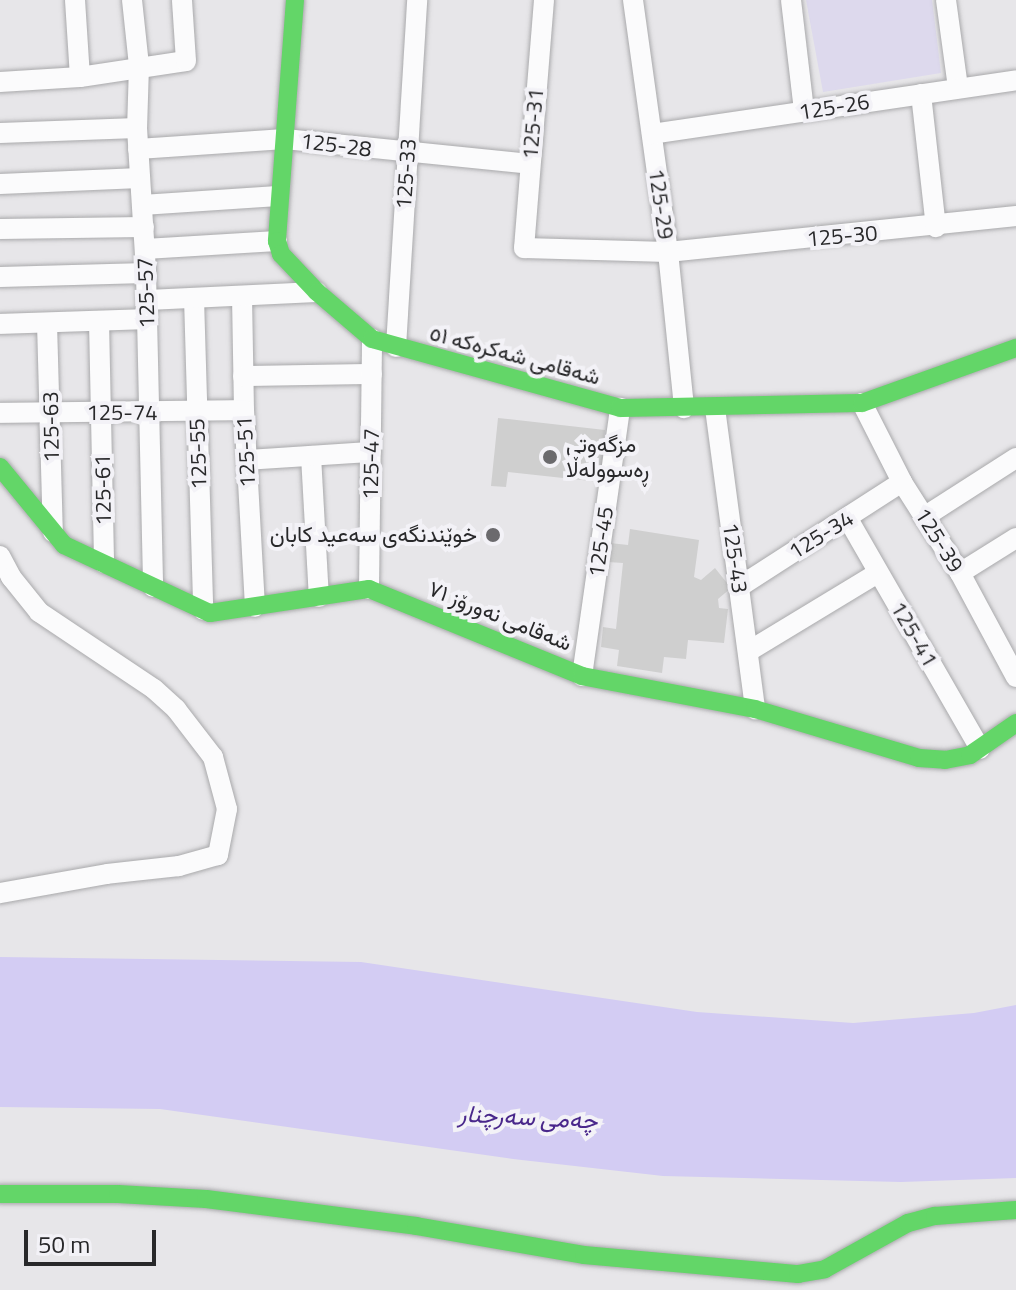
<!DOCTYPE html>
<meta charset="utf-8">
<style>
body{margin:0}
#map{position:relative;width:1016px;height:1290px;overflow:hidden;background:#e7e6e9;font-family:"Titillium Web",Vazirmatn,sans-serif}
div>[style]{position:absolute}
.green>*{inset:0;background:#ddd9ed}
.water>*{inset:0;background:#d3ccf3}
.building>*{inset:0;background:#cfcfcf}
.roads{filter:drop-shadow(0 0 2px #a9a9ab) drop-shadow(0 0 2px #a9a9ab)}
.street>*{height:20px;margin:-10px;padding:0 10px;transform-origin:10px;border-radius:10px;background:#fbfbfc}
.fast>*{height:18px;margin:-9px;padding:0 9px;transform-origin:9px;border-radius:9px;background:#63d668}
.dots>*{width:22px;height:22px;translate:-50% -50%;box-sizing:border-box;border:4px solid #f3f2f7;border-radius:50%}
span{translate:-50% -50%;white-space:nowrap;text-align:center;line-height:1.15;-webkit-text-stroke:8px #f3f2f7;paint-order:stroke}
.street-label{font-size:22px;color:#28282a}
.poi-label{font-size:22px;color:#28282a}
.left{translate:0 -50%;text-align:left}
.right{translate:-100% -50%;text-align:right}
.water-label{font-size:24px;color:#49278b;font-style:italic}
.scale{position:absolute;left:24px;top:1230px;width:132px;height:36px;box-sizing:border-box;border:4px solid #28282a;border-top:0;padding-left:10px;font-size:24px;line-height:28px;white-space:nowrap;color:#28282a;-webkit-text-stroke:6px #f3f2f7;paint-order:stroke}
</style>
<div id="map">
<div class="green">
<i style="clip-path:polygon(806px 0,932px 0,941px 73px,823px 92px)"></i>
</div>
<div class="water">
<i style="clip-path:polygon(0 957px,361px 962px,697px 1012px,853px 1023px,974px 1013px,1016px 1005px,1016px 1178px,901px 1182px,663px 1176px,513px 1159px,160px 1109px,0 1107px)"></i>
</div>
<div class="building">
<i style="clip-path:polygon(498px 418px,605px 430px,603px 448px,608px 449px,600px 482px,508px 472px,506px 487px,491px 486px)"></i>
<i style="clip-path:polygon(630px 529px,699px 540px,694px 577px,701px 580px,715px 568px,731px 588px,718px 599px,719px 608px,728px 609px,724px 643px,688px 640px,686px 659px,664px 657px,662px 673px,617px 666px,619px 650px,601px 647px,603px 627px,616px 629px,623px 563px,608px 562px,610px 543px,628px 545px)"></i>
</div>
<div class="roads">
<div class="street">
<i style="left:75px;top:0;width:77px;rotate:86.3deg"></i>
<i style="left:132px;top:0;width:66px;rotate:83.9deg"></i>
<i style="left:139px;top:66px;width:62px;rotate:91.8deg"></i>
<i style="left:137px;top:128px;width:145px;rotate:86.4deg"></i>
<i style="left:146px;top:273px;width:314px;rotate:88.7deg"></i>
<i style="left:544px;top:0;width:249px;rotate:94.6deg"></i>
<i style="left:524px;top:248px;width:144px;rotate:1.6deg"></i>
<i style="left:668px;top:252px;width:350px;rotate:-5.9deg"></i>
<i style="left:633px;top:0;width:254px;rotate:82.1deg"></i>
<i style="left:668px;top:252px;width:157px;rotate:84.1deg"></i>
<i style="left:791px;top:0;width:112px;rotate:83.3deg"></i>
<i style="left:946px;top:0;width:89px;rotate:82.2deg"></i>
<i style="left:0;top:82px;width:80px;rotate:-3.6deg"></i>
<i style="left:80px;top:77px;width:107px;rotate:-8.6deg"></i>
<i style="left:186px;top:61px;width:61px;rotate:-93.8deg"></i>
<i style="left:921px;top:94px;width:134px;rotate:83.6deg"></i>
<i style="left:0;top:133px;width:137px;rotate:-2.1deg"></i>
<i style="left:652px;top:134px;width:368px;rotate:-8.4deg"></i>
<i style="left:138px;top:149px;width:147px;rotate:-3.9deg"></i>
<i style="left:285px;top:139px;width:246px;rotate:5.8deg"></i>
<i style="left:0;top:184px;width:140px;rotate:-2.5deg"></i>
<i style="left:142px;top:205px;width:136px;rotate:-3.8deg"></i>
<i style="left:0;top:229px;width:144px;rotate:-0.8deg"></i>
<i style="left:145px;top:249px;width:132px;rotate:-3.5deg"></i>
<i style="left:0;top:277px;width:146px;rotate:-1.6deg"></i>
<i style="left:242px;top:296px;width:114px;rotate:89deg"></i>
<i style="left:244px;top:410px;width:197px;rotate:86.8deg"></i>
<i style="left:194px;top:298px;width:312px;rotate:88.3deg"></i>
<i style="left:147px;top:300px;width:170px;rotate:-2.7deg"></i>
<i style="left:99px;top:321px;width:242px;rotate:88.8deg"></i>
<i style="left:47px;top:323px;width:209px;rotate:88.4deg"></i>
<i style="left:0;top:324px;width:147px;rotate:-1.9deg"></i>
<i style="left:396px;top:347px;width:348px;rotate:-86.5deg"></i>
<i style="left:243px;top:376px;width:129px;rotate:-0.9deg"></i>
<i style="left:862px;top:403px;width:89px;rotate:63.1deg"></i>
<i style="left:902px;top:482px;width:108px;rotate:57.5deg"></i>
<i style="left:960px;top:573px;width:118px;rotate:61.7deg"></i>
<i style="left:715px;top:408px;width:304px;rotate:82.4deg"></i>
<i style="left:0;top:413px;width:244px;rotate:-0.7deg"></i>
<i style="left:311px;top:456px;width:141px;rotate:86.8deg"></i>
<i style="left:247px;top:460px;width:124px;rotate:-3.7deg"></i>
<i style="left:924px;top:517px;width:109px;rotate:-32.7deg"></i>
<i style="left:848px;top:519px;width:265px;rotate:60.1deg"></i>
<i style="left:0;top:556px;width:24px;rotate:62deg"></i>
<i style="left:11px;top:577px;width:45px;rotate:51.3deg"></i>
<i style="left:39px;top:612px;width:138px;rotate:33.8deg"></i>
<i style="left:154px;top:689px;width:30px;rotate:42deg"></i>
<i style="left:176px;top:709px;width:61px;rotate:52.4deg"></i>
<i style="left:213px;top:757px;width:54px;rotate:74.9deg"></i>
<i style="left:227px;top:809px;width:47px;rotate:101.1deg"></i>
<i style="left:218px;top:855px;width:41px;rotate:164.2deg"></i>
<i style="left:179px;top:866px;width:72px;rotate:173.7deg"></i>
<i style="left:107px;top:874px;width:109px;rotate:169.9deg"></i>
<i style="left:960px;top:573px;width:66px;rotate:-32deg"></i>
<i style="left:739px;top:587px;width:194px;rotate:-32.8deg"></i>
<i style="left:369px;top:589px;width:250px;rotate:-89.3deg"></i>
<i style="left:749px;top:651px;width:151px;rotate:-31.2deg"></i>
<i style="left:582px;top:676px;width:271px;rotate:-81.9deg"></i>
</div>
<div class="fast">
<i style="left:295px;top:0;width:242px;rotate:94.3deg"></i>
<i style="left:277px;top:241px;width:14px;rotate:73deg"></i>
<i style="left:281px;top:254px;width:52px;rotate:46.5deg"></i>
<i style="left:317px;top:292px;width:72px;rotate:40.5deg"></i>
<i style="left:372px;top:339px;width:257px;rotate:15.5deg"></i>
<i style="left:620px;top:408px;width:242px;rotate:-1.2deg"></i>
<i style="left:862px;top:403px;width:164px;rotate:-19.7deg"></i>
<i style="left:0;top:467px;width:101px;rotate:50.6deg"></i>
<i style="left:64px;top:545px;width:161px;rotate:25deg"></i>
<i style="left:210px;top:613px;width:161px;rotate:-8.6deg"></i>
<i style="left:369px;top:589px;width:230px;rotate:22.2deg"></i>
<i style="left:582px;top:676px;width:176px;rotate:10.8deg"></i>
<i style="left:755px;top:709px;width:171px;rotate:16.6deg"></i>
<i style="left:919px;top:758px;width:26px;rotate:4deg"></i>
<i style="left:945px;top:760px;width:25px;rotate:-11deg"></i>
<i style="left:970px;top:755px;width:56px;rotate:-34.8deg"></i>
<i style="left:0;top:1194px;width:118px"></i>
<i style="left:118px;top:1194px;width:88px;rotate:3.3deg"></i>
<i style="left:206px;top:1199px;width:212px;rotate:7.3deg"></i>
<i style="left:416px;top:1226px;width:170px;rotate:9.8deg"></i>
<i style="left:584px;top:1255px;width:215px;rotate:5.1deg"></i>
<i style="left:798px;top:1274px;width:27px;rotate:-10deg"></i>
<i style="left:825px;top:1269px;width:95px;rotate:-29deg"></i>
<i style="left:908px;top:1223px;width:28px;rotate:-15deg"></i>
<i style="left:935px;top:1216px;width:81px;rotate:-4.2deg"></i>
</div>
</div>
<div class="dots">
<i style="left:550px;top:457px;background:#6b6a6d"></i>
<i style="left:493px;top:535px;background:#6b6a6d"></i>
</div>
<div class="street-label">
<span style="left:834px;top:107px;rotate:-9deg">125-26</span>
<span style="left:533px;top:124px;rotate:-85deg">125-31</span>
<span style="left:336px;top:145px;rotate:7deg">125-28</span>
<span style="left:406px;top:174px;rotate:-86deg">125-33</span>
<span style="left:661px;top:204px;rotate:82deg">125-29</span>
<span style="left:842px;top:236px;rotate:-5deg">125-30</span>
<span style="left:146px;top:293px;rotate:-92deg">125-57</span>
<span style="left:515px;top:355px;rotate:15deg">شەقامی شەکرەکە ٥١</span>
<span style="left:122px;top:413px">125-74</span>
<span style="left:51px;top:427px;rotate:-91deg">125-63</span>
<span style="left:246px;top:452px;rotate:-93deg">125-51</span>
<span style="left:198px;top:454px;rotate:-92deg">125-55</span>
<span style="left:371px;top:464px;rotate:-89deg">125-47</span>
<span style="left:103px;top:490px;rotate:-91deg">125-61</span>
<span style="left:821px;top:535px;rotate:-32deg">125-34</span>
<span style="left:939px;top:540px;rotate:58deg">125-39</span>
<span style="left:601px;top:542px;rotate:-82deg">125-45</span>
<span style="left:735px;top:558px;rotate:82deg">125-43</span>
<span style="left:500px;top:616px;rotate:22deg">شەقامی نەورۆز ٧١</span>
<span style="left:914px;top:634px;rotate:60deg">125-41</span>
</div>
<div class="poi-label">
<span class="left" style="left:566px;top:457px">مزگەوتی<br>ڕەسوولەڵا</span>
<span class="right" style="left:477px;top:535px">خوێندنگەی سەعید کابان</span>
</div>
<div class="water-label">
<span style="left:528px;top:1117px;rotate:3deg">چەمی سەرچنار</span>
</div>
<div class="scale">50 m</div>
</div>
